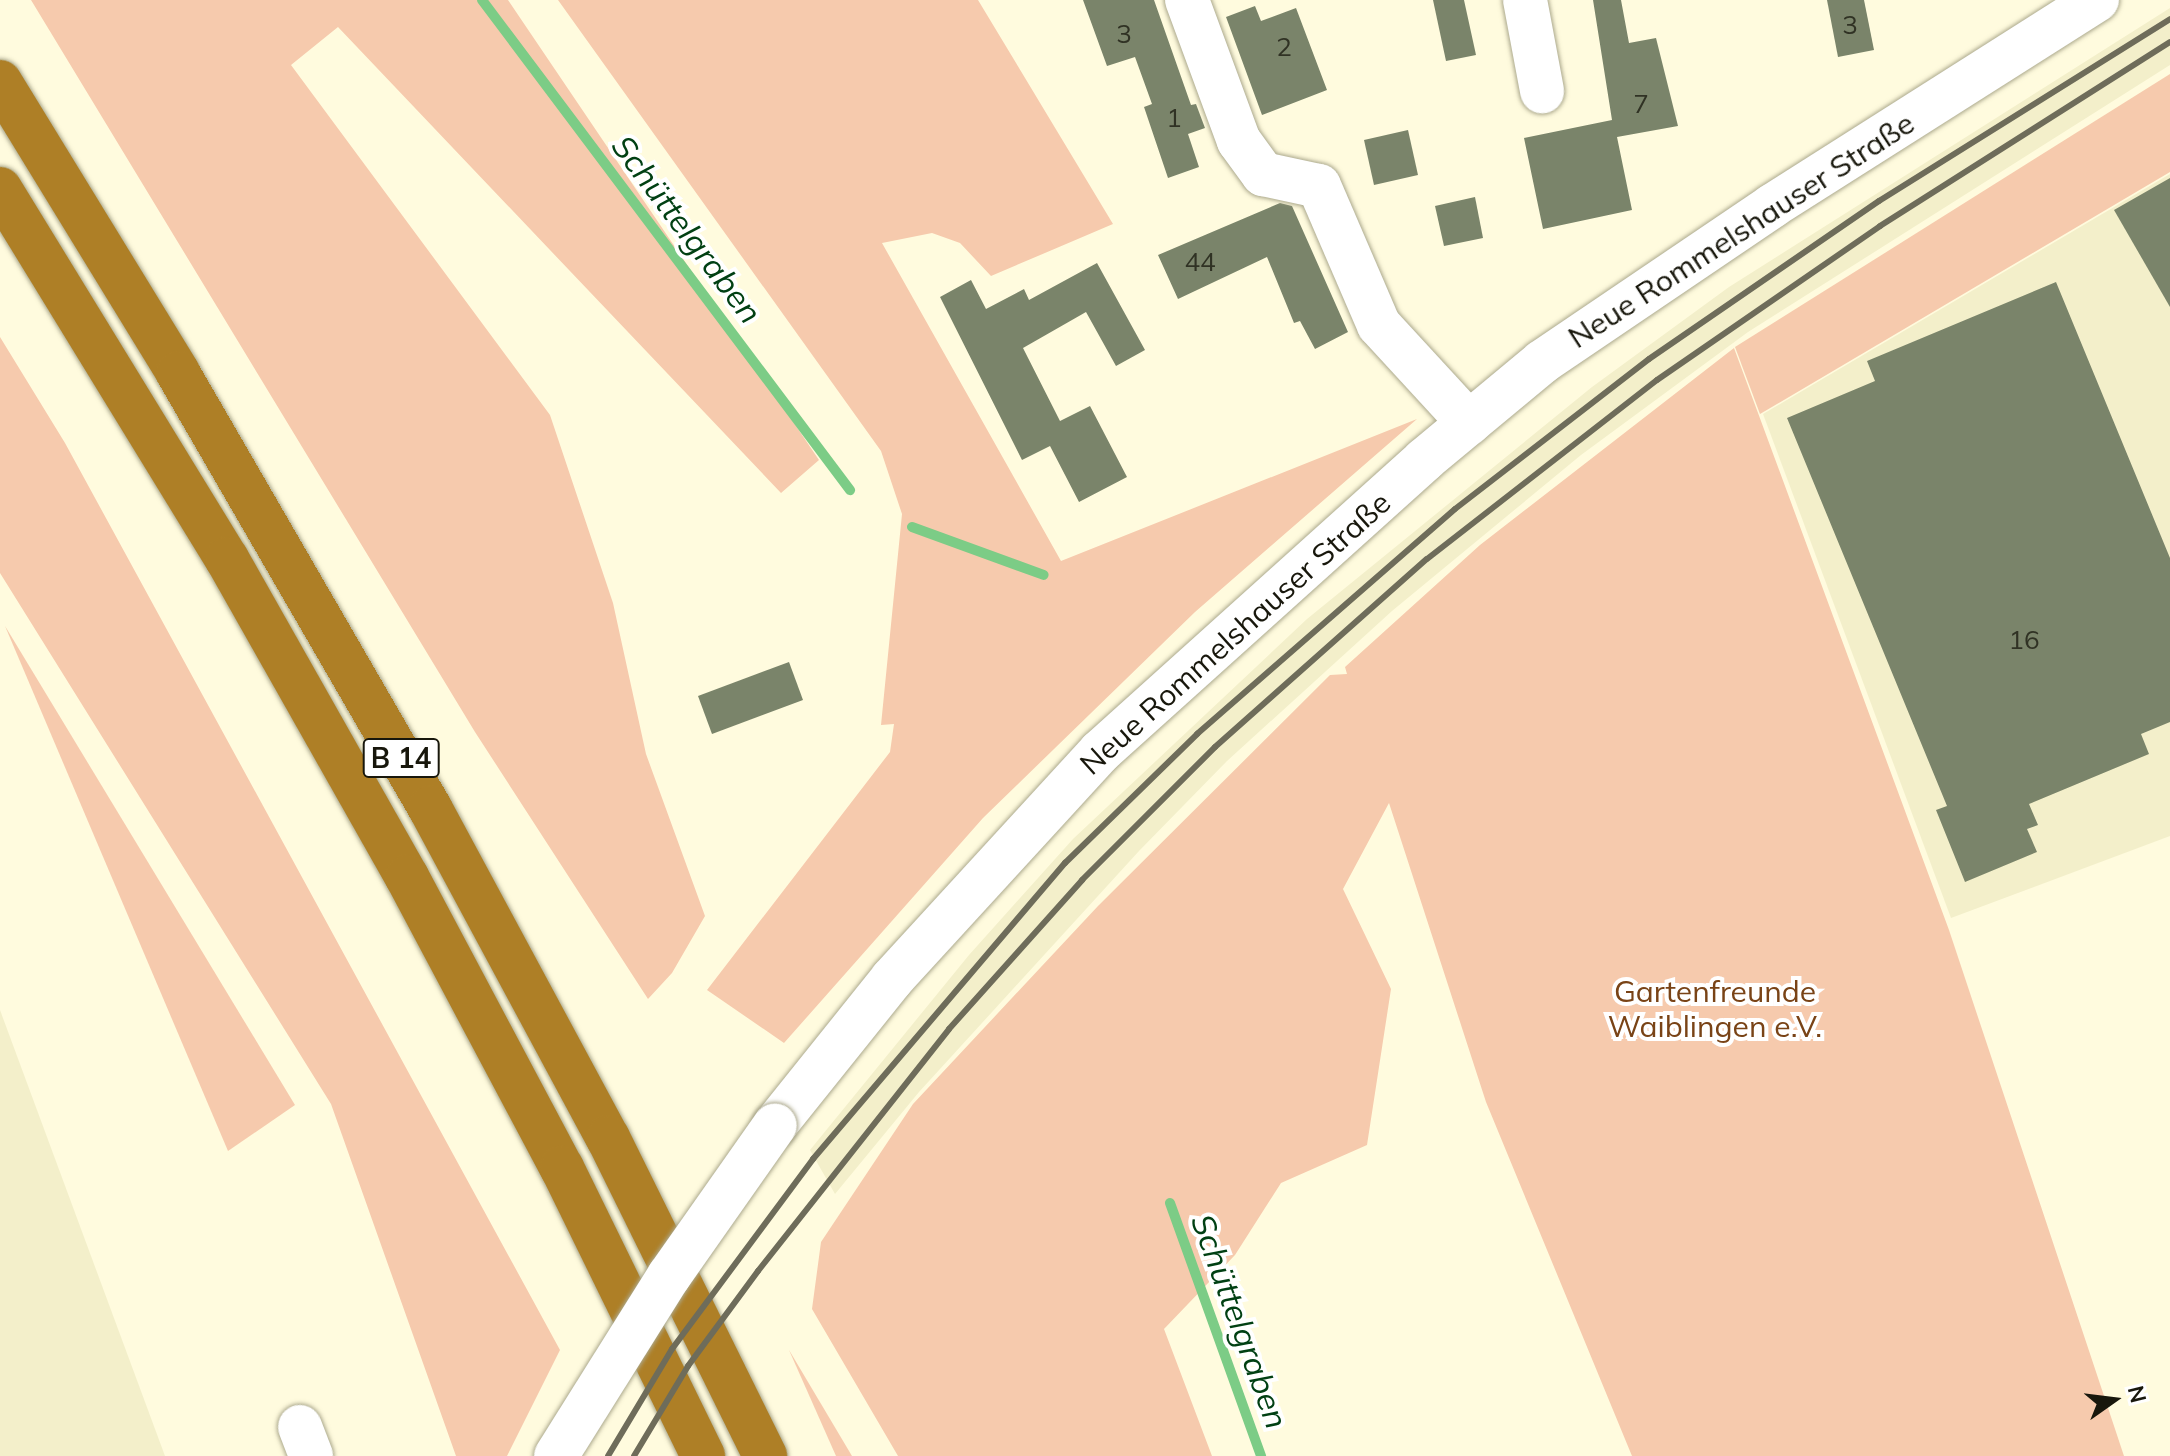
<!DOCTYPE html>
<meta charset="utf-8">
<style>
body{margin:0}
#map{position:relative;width:2170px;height:1456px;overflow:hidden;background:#fffbde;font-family:Mulish,sans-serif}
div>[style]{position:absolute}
.built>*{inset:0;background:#f3efca}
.green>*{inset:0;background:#f6caad}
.stream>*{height:10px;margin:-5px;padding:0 5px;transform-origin:5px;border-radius:5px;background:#7ccc86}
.building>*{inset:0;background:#7a846a}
.roads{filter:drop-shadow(0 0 2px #aca98d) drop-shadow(0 0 2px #aca98d)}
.minor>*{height:44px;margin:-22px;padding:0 22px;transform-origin:22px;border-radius:22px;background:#fff}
.highway>*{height:44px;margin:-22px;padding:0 22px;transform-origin:22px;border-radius:22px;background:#ae7f26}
.rail>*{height:6px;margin:-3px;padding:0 3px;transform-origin:3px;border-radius:3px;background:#6e6c5a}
.bridges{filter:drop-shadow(0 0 2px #aca98d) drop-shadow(0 0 2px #aca98d)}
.minor-bridge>*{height:44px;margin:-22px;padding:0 22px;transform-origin:22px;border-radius:22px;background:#fff}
span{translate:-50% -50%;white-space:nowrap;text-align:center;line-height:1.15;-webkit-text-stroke:8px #fff;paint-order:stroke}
.number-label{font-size:26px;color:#303224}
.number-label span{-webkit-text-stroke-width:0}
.shield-label span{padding:2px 6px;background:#fff;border:2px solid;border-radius:6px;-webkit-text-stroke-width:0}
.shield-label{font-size:28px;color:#18170c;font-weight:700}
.street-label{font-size:30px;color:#18170c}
.park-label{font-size:30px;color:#794316}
.water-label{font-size:32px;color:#014013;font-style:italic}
.north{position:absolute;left:2074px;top:1360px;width:80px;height:80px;-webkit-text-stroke:6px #fff;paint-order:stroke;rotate:76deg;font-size:22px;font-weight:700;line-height:32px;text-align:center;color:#18170c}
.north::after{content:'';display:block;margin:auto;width:28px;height:36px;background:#18170c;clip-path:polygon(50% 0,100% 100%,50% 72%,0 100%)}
</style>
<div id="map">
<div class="built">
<i style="clip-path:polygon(2170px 8px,2170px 65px,1748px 332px,1581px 455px,1392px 611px,1227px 761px,1139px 851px,919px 1092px,835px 1194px,810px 1150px,969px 955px,1073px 839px,1307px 619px,1592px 387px,1729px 287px)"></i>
<i style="clip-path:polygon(2170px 174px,2170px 836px,1951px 918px,1763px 414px)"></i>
<i style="clip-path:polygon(0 1010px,165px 1456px,0 1456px)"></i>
</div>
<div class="green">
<i style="clip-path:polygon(31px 0,508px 0,819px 460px,781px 493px,338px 27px,291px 65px,550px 415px,613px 603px,646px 754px,705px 916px,672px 973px,648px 999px,475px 732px)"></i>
<i style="clip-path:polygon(558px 0,978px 0,1113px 224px,991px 276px,960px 243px,932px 233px,882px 243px,1061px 561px,1417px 419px,1195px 612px,983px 818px,784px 1043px,707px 990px,890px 752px,894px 724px,881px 725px,902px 514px,881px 451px)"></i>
<i style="clip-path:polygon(2170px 74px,2170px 172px,1760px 414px,1735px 347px)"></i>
<i style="clip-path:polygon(0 337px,65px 443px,560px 1350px,507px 1456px,456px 1456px,331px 1104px,0 573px)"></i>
<i style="clip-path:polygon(1734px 348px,1949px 930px,2124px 1456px,1632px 1456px,1486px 1102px,1389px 803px,1343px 889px,1391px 989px,1367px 1145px,1281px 1183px,1235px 1255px,1164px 1329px,1212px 1456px,898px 1456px,812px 1309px,821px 1242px,913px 1104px,1098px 906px,1330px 675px,1347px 674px,1345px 667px,1480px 545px)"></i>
<i style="clip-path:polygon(5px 626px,295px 1105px,228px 1151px)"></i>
<i style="clip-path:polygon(789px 1350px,852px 1456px,836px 1456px)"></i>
</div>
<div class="stream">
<i style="left:482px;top:0;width:613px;rotate:53.09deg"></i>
<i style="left:912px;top:527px;width:140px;rotate:20deg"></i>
<i style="left:1170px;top:1203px;width:269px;rotate:70.2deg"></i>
</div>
<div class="building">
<i style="clip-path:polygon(1083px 0,1154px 0,1191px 105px,1196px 104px,1205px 128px,1188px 134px,1199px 167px,1168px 178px,1144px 107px,1152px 104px,1135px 57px,1107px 66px)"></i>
<i style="clip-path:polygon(1433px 0,1464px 0,1476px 55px,1446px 61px)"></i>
<i style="clip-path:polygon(1593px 0,1621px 0,1629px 43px,1656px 38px,1678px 126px,1617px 137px,1632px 210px,1543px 229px,1524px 138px,1612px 120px)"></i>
<i style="clip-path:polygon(1827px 0,1864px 0,1874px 50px,1838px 57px)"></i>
<i style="clip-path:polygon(1255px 6px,1261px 21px,1296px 8px,1327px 90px,1262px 115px,1226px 17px)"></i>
<i style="clip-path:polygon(1408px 130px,1418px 175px,1374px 185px,1364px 140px)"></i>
<i style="clip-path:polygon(2170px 178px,2170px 307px,2114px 210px)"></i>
<i style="clip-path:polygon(1475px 197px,1483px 238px,1444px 246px,1435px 206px)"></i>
<i style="clip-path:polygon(1280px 203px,1292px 206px,1348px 332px,1315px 349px,1300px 321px,1294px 323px,1267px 257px,1178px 299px,1158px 255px)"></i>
<i style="clip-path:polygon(1097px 263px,1145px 350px,1116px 366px,1086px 312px,1023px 348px,1060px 421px,1090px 406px,1127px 477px,1079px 502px,1050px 446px,1022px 460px,940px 297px,971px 280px,986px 309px,1024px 289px,1029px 300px)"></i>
<i style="clip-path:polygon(2056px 282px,2170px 558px,2170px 722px,2141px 734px,2149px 754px,2029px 804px,2038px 825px,2027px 829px,2037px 852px,1965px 882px,1936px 810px,1947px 806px,1787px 418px,1875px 381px,1867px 361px)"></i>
<i style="clip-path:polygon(789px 662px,803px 700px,712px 734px,698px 696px)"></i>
</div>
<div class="roads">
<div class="minor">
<i style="left:1187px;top:0;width:150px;rotate:69.8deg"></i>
<i style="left:1239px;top:141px;width:41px;rotate:54deg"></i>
<i style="left:1263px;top:174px;width:57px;rotate:12.1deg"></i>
<i style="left:1319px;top:186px;width:151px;rotate:66.7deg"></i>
<i style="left:1379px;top:325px;width:133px;rotate:47.4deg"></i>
<i style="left:1525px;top:0;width:93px;rotate:79.4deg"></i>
<i style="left:775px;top:1125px;width:187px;rotate:-51.3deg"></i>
<i style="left:892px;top:979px;width:308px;rotate:-47.5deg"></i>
<i style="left:1100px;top:752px;width:436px;rotate:-42deg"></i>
<i style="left:1424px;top:460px;width:153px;rotate:-39.7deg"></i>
<i style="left:1542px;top:362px;width:278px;rotate:-34.1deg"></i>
<i style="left:1772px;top:206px;width:385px;rotate:-32.4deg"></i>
<i style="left:300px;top:1427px;width:31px;rotate:69deg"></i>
</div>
<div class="highway">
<i style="left:0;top:82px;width:341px;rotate:58.5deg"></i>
<i style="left:178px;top:373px;width:503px;rotate:59.92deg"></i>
<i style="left:430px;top:808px;width:375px;rotate:61.7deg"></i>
<i style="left:608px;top:1138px;width:355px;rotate:63.7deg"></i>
<i style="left:0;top:189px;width:434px;rotate:58.5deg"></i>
<i style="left:227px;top:559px;width:365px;rotate:60.5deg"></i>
<i style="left:407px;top:877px;width:330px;rotate:62deg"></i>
<i style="left:562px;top:1168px;width:321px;rotate:63.9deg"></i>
</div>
</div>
<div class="rail">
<i style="left:608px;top:1456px;width:125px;rotate:-59.1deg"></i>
<i style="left:672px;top:1349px;width:237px;rotate:-53.4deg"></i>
<i style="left:813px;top:1159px;width:389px;rotate:-49.6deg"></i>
<i style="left:1065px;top:863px;width:185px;rotate:-44.3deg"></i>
<i style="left:1197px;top:734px;width:342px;rotate:-41.1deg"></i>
<i style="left:1455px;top:509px;width:245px;rotate:-37.7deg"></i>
<i style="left:1649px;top:359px;width:279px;rotate:-34.5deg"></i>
<i style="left:1879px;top:201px;width:343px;rotate:-32deg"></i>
<i style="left:634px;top:1456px;width:105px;rotate:-59deg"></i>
<i style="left:688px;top:1366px;width:118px;rotate:-53.6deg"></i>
<i style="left:758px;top:1271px;width:308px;rotate:-51.7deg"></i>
<i style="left:949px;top:1029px;width:200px;rotate:-48.2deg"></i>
<i style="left:1082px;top:880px;width:188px;rotate:-45deg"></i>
<i style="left:1215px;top:747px;width:283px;rotate:-41.6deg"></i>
<i style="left:1427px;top:559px;width:291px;rotate:-37.9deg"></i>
<i style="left:1657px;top:380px;width:271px;rotate:-34.6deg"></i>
<i style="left:1880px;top:226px;width:343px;rotate:-32.4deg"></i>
</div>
<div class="bridges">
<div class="minor-bridge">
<i style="left:556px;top:1456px;width:213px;rotate:-57.9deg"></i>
<i style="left:669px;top:1276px;width:184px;rotate:-54.9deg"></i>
</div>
</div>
<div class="number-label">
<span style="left:1850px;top:25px">3</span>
<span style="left:1124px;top:34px">3</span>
<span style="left:1284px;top:47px">2</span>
<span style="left:1641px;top:104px">7</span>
<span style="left:1174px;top:118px">1</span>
<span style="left:1200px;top:262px">44</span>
<span style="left:2024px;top:640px">16</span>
</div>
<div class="shield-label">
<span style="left:401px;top:758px">B 14</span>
</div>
<div class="street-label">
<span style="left:1741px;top:230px;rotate:-33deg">Neue Rommelshauser Straße</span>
<span style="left:1235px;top:633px;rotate:-42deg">Neue Rommelshauser Straße</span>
</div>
<div class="park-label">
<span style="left:1715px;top:1008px">Gartenfreunde<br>Waiblingen e.V.</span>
</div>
<div class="water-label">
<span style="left:687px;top:229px;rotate:53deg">Schüttelgraben</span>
<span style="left:1240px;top:1321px;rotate:70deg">Schüttelgraben</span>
</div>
<div class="north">N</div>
</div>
